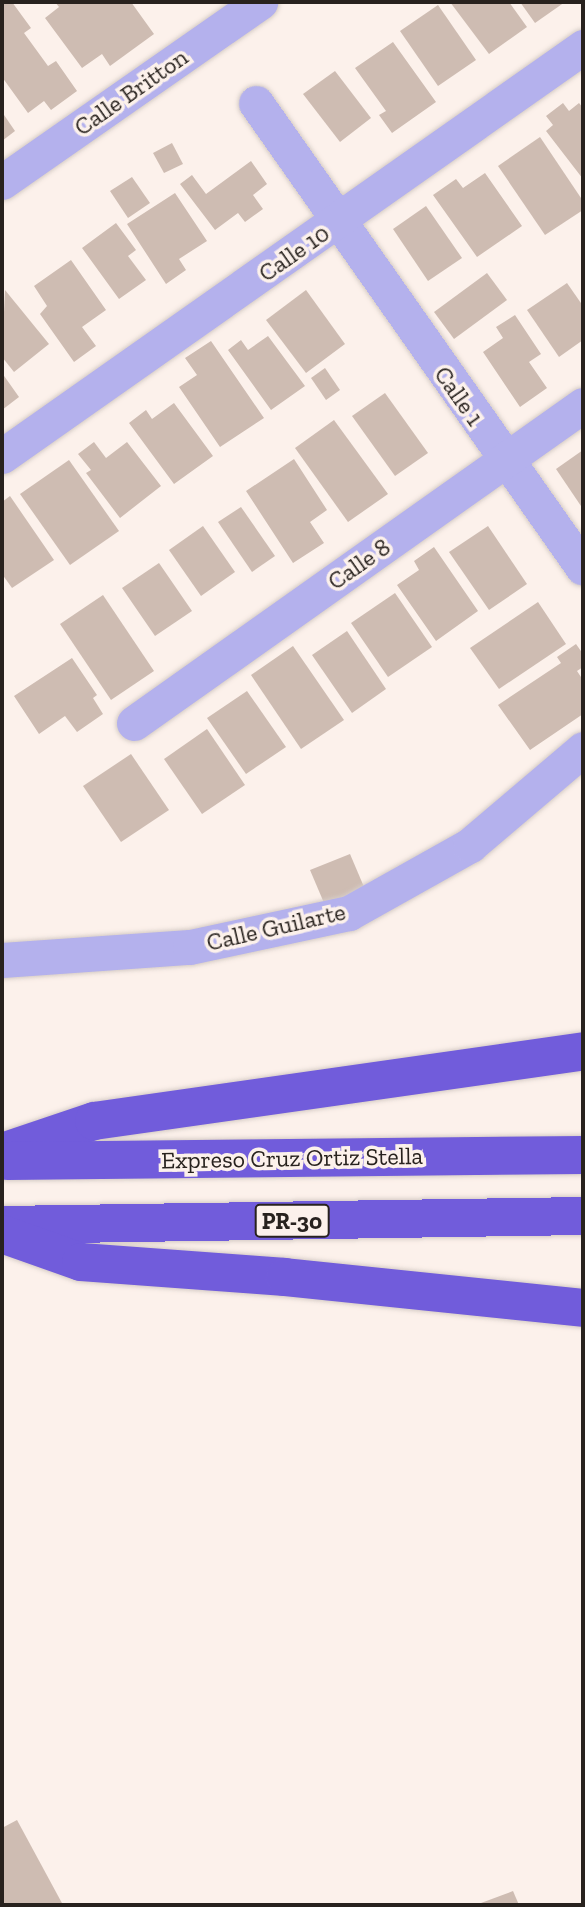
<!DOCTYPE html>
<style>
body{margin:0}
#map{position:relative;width:585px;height:1907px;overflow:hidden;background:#fcf1eb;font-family:"Zilla Slab",serif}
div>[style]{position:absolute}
.building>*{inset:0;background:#cebcb2}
.roads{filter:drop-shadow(0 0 2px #d6ccc6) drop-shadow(0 0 2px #d6ccc6)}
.minor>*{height:35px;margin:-17.5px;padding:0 17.5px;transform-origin:17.5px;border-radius:17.5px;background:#b4b1ed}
.highway>*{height:38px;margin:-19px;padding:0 19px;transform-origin:19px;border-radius:19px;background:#715cdb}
span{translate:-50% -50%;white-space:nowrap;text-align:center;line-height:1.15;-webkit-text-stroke:7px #fcf1eb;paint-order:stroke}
.shield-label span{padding:2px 5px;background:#fcf1eb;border:2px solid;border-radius:5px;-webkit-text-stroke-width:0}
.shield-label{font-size:23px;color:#28221e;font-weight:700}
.street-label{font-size:24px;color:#28221e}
.frame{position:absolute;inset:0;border:4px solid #28221e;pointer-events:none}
</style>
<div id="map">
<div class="building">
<i style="clip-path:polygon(2px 2px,12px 2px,31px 28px,24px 33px,48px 66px,56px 61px,77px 91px,51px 110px,44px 101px,28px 113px,2px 77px)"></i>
<i style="clip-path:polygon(55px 2px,131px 2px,154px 34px,110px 66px,102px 54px,82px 68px,45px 18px,59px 7px)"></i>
<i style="clip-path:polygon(450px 2px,509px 2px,527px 27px,489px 54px)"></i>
<i style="clip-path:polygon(520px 2px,565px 2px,535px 23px)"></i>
<i style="clip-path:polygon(438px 5px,476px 60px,438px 86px,400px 31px)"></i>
<i style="clip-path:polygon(393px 42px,436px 102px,392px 133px,379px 115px,386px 111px,355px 68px)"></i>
<i style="clip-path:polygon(335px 71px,371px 118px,340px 142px,303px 94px)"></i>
<i style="clip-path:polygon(563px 103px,569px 111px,579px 103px,583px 108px,583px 179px,546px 131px,553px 125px,546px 116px)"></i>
<i style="clip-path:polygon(2px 112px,15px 131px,2px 141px)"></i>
<i style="clip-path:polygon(540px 137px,583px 201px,583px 210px,545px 235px,498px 166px)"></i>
<i style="clip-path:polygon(172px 143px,183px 164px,164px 173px,153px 153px)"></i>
<i style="clip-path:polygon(251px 161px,267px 184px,253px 195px,263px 209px,245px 222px,238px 213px,215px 230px,180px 184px,192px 175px,206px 194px)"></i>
<i style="clip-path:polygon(485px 173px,522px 226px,477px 257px,433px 195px,456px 179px,463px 188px)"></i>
<i style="clip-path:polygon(132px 177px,150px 203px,128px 218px,110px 191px)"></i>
<i style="clip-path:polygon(175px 193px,207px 241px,179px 259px,186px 270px,166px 284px,127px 224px)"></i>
<i style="clip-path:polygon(426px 206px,462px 258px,428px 281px,393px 229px)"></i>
<i style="clip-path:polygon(116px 223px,136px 250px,128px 256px,146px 280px,119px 299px,82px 248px)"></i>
<i style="clip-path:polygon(71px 260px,106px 310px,82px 327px,96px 346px,74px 362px,40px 314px,47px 306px,34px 286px)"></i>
<i style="clip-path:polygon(487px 273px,507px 300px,454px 339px,434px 312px)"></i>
<i style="clip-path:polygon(567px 283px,583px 306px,583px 340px,559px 357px,527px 310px)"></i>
<i style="clip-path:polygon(5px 290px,49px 344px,14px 372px,2px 357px)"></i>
<i style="clip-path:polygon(306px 290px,345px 344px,306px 373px,266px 320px)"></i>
<i style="clip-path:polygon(515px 315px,541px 354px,529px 362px,547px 388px,520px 407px,483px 352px,503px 338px,496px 327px)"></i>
<i style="clip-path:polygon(268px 336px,305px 386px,271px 410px,228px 350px,241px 340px,248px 350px)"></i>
<i style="clip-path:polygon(211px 341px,264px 418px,220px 447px,179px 387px,197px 375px,185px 358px)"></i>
<i style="clip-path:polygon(325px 368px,340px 390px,326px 400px,311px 378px)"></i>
<i style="clip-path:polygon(2px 373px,19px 397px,2px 410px)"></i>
<i style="clip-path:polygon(385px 393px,428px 453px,395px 476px,352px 416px)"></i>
<i style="clip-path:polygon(174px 403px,213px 456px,174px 484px,129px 423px,146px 410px,152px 419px)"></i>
<i style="clip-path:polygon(334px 420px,388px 494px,348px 522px,295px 448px)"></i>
<i style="clip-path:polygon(94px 442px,106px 458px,127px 442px,161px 486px,120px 518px,86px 473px,91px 470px,78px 454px)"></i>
<i style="clip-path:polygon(583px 450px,583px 509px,556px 469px)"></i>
<i style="clip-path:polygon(294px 459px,327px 510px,310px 522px,324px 543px,293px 563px,246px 491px)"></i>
<i style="clip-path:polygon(69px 460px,119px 531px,70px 565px,20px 494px)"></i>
<i style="clip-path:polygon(10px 496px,54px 560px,12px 588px,2px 574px,2px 502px)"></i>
<i style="clip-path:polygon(241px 507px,275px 556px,252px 572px,218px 522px)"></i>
<i style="clip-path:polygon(203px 526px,235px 572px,201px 596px,169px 550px)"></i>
<i style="clip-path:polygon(488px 526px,527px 584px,489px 610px,449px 552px)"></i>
<i style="clip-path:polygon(434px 547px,478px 611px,436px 641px,397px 585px,419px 570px,414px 561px)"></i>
<i style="clip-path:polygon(159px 563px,192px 611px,155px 636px,122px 588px)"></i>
<i style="clip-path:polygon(395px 593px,432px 647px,388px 677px,351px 623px)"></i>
<i style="clip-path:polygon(103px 595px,154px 671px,111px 700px,60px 624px)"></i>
<i style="clip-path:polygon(538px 602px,566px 644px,499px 689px,470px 648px)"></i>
<i style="clip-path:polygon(347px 631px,386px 689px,352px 713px,312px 655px)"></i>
<i style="clip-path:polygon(576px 644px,583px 654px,583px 667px,577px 671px,583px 680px,583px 714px,530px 750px,498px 705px,561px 663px,557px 657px)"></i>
<i style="clip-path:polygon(293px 646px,344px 720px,301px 749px,251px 675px)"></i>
<i style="clip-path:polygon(72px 658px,97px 695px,93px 698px,103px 714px,77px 732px,65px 716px,39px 734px,14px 696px)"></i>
<i style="clip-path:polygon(247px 691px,286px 747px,246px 774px,207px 718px)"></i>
<i style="clip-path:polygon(207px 729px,245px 785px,202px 814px,164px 759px)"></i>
<i style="clip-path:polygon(131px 754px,169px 810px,121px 842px,83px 786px)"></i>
<i style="clip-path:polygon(350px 854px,367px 894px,327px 910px,310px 870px)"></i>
<i style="clip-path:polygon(17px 1820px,63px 1905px,2px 1905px,2px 1828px)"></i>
<i style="clip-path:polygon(513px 1891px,519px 1905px,482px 1905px,481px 1903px)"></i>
</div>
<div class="roads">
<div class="minor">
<i style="left:256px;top:103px;width:568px;rotate:54.88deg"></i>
<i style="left:2px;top:182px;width:315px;rotate:-34.9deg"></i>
<i style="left:2px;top:456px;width:711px;rotate:-35.14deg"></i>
<i style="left:134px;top:723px;width:550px;rotate:-35.31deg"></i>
<i style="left:2px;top:960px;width:188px;rotate:-4deg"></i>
<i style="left:190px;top:947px;width:163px;rotate:-12.1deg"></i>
<i style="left:349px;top:913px;width:139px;rotate:-29.3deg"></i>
<i style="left:470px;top:845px;width:148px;rotate:-40.3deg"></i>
</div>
<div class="highway">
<i style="left:2px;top:1152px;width:97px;rotate:-18.6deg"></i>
<i style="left:94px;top:1121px;width:494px;rotate:-8.1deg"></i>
<i style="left:8px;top:1161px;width:575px;rotate:-0.6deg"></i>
<i style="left:4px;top:1225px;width:579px;rotate:-0.89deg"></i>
<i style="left:2px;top:1234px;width:84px;rotate:19.5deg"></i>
<i style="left:81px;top:1262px;width:205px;rotate:4.2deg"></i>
<i style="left:285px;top:1277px;width:300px;rotate:5.9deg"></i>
</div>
</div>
<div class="shield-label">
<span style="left:292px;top:1221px">PR-30</span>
</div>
<div class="street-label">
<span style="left:131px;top:92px;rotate:-35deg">Calle Britton</span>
<span style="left:294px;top:253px;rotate:-35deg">Calle 10</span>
<span style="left:459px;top:396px;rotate:55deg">Calle 1</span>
<span style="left:359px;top:564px;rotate:-35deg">Calle 8</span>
<span style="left:276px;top:927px;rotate:-13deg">Calle Guilarte</span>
<span style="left:292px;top:1158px;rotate:-1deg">Expreso Cruz Ortiz Stella</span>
</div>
<div class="frame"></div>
</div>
